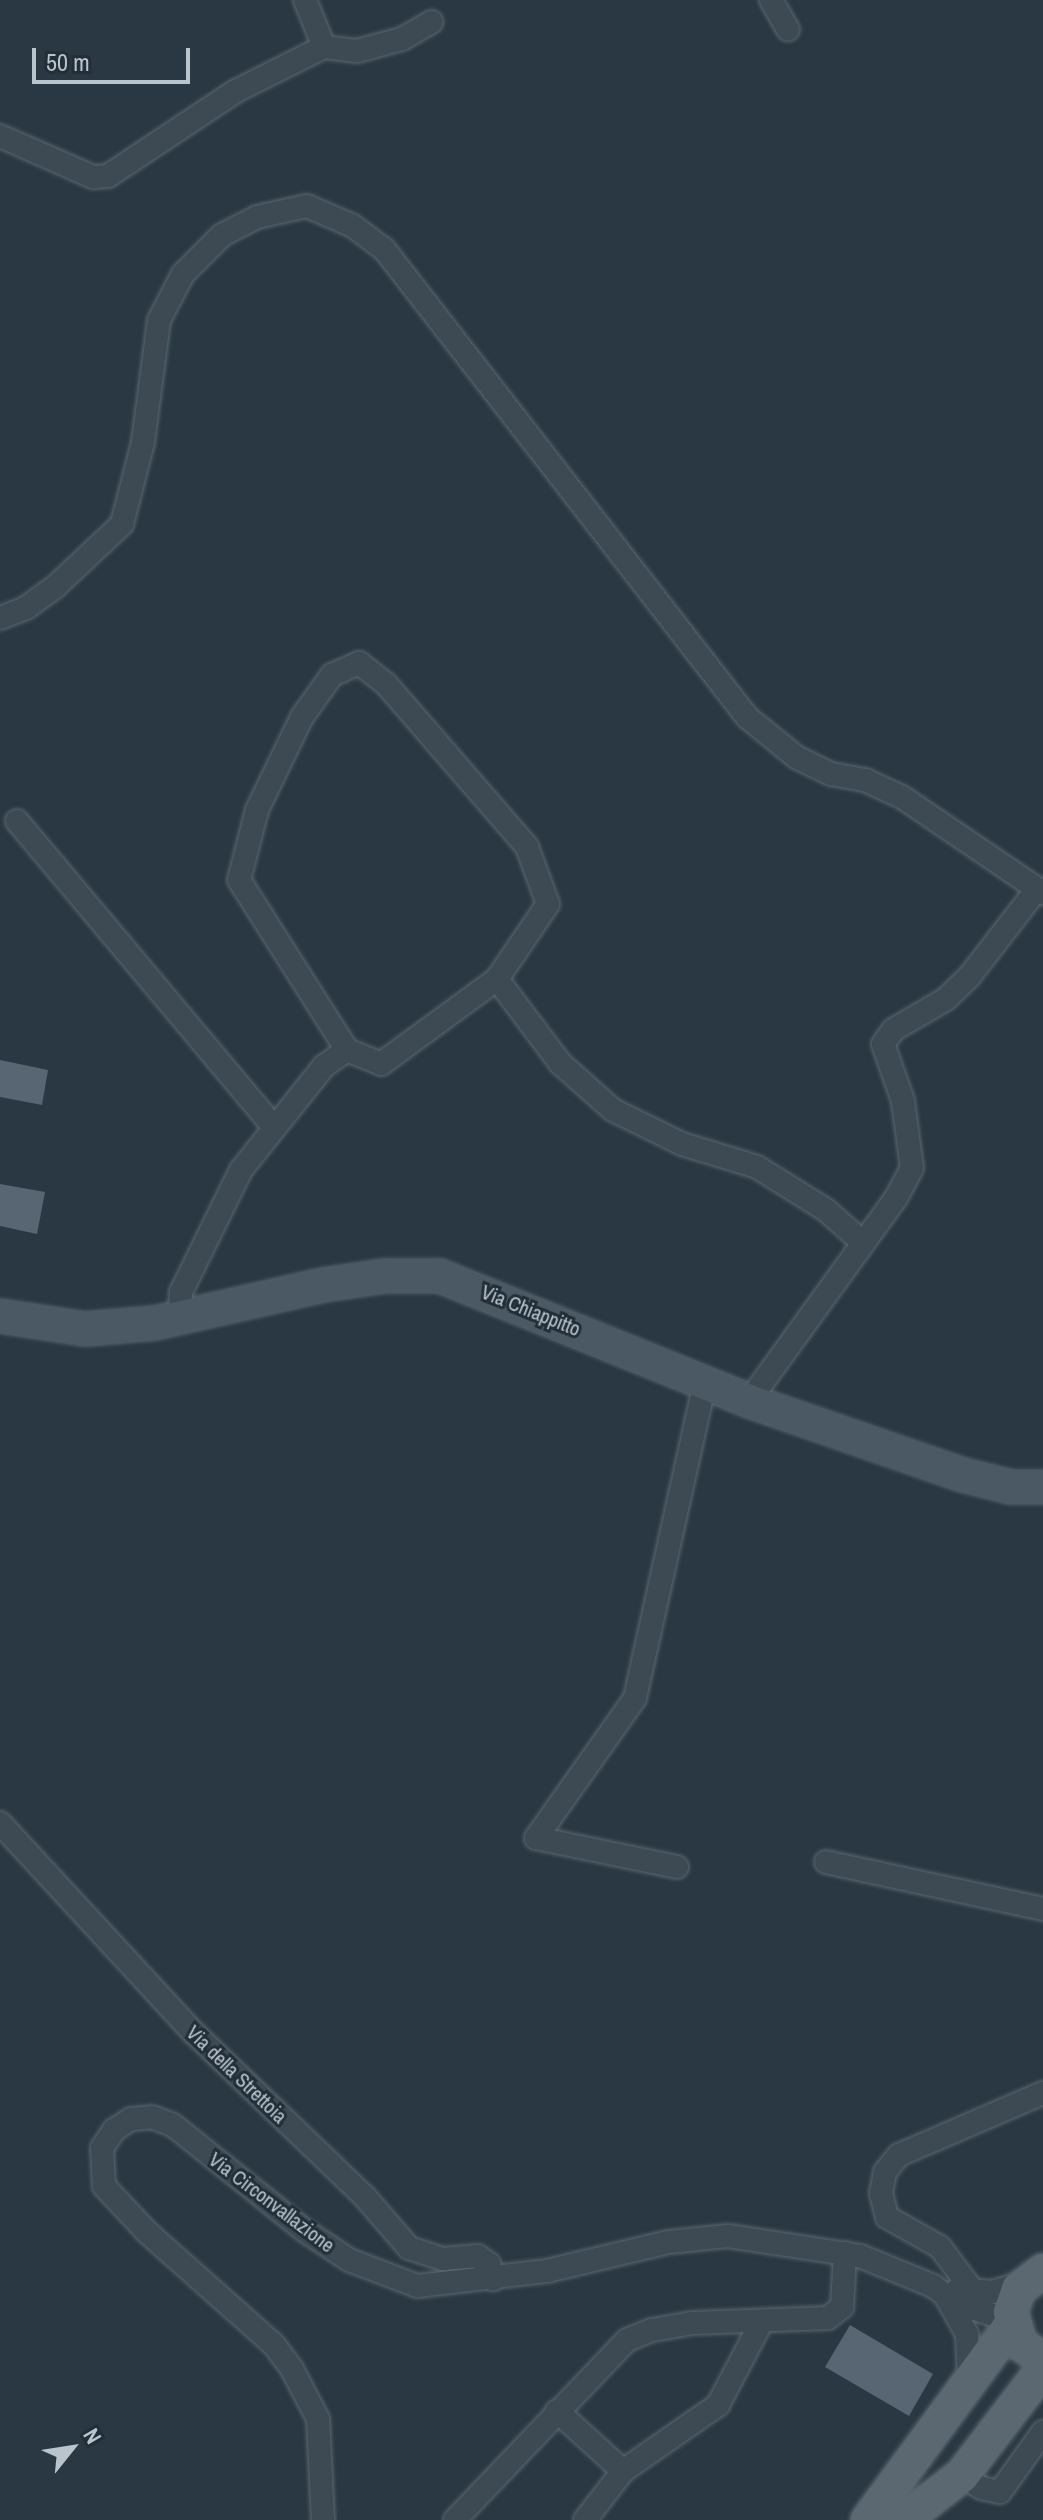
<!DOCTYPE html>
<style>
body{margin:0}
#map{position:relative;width:1043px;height:2520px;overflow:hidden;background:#293843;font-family:"Archivo Narrow",sans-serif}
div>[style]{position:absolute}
.building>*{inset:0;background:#576672}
.roads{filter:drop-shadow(0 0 2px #5b6770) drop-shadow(0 0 2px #5b6770)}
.street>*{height:22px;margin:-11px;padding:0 11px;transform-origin:11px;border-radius:11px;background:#3d4953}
.secondary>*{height:32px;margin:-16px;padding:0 16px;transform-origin:16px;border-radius:16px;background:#4b5965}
.primary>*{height:34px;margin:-17px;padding:0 17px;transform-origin:17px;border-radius:17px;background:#5b6872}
span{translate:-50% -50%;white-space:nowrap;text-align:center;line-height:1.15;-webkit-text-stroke:6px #222e38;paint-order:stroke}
.street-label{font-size:20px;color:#bac4cc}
.north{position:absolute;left:32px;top:2408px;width:80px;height:80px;-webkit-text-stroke:6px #222e38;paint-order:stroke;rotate:60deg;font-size:22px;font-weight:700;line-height:32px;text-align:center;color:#bac4cc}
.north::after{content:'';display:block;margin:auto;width:28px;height:36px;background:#bac4cc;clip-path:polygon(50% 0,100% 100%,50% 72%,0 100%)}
.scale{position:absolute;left:32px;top:48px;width:158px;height:36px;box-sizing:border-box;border:4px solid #bac4cc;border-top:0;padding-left:10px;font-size:24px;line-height:28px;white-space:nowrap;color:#bac4cc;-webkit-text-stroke:6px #222e38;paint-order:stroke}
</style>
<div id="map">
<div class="building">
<i style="clip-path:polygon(0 1060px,48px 1070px,42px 1105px,0 1097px)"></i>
<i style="clip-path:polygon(0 1184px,45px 1192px,37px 1234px,0 1226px)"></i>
<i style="clip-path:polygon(850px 2325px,933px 2374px,909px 2416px,825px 2367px)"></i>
</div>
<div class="roads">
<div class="street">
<i style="left:305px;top:0;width:51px;rotate:68deg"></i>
<i style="left:771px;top:0;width:34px;rotate:60deg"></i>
<i style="left:0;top:136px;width:102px;rotate:23.8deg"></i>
<i style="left:93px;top:177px;width:15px;rotate:-4deg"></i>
<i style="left:108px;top:176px;width:154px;rotate:-33.6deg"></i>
<i style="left:236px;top:91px;width:98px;rotate:-26.6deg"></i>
<i style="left:324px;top:47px;width:33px;rotate:7deg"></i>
<i style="left:357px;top:51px;width:47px;rotate:-14.9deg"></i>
<i style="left:402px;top:39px;width:34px;rotate:-30deg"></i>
<i style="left:0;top:618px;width:28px;rotate:-21deg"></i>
<i style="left:26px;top:608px;width:37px;rotate:-36deg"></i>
<i style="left:56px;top:586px;width:91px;rotate:-43.2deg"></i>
<i style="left:122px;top:524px;width:85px;rotate:-75.6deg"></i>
<i style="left:143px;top:442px;width:123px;rotate:-82.5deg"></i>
<i style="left:159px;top:320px;width:52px;rotate:-62.4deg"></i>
<i style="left:183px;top:274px;width:55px;rotate:-45deg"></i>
<i style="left:222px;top:235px;width:39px;rotate:-27deg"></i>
<i style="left:257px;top:217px;width:51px;rotate:-12.4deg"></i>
<i style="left:307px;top:206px;width:50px;rotate:23.5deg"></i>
<i style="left:353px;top:226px;width:39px;rotate:37deg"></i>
<i style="left:384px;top:249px;width:592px;rotate:52.2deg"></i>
<i style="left:747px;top:717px;width:63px;rotate:39.2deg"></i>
<i style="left:796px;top:757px;width:39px;rotate:26deg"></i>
<i style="left:831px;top:774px;width:35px;rotate:10deg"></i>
<i style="left:865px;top:780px;width:41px;rotate:24.7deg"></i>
<i style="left:902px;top:797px;width:171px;rotate:34.2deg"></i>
<i style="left:17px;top:821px;width:400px;rotate:50deg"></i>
<i style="left:347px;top:1050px;width:201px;rotate:-122.4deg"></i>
<i style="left:239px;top:880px;width:72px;rotate:-75.6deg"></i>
<i style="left:257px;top:810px;width:103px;rotate:-64.2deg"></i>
<i style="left:302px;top:717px;width:52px;rotate:-54.5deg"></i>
<i style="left:332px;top:675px;width:30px;rotate:-24deg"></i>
<i style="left:359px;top:663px;width:34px;rotate:38deg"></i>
<i style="left:386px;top:684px;width:216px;rotate:49.1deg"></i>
<i style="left:527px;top:847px;width:61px;rotate:69.8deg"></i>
<i style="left:548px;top:904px;width:91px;rotate:124.2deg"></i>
<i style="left:180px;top:1317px;width:25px;rotate:-88deg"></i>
<i style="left:181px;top:1292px;width:136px;rotate:-63.8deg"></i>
<i style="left:241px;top:1170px;width:133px;rotate:-51.4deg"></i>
<i style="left:324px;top:1066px;width:28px;rotate:-35deg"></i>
<i style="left:347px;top:1050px;width:37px;rotate:22deg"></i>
<i style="left:381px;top:1064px;width:144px;rotate:-36.2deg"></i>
<i style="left:497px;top:979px;width:105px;rotate:53.1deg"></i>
<i style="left:560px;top:1063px;width:71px;rotate:41.6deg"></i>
<i style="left:613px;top:1110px;width:77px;rotate:26.2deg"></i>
<i style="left:682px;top:1144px;width:78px;rotate:17deg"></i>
<i style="left:757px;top:1167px;width:81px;rotate:31.9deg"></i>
<i style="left:826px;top:1210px;width:47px;rotate:41.5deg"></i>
<i style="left:749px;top:1401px;width:251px;rotate:-54.1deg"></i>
<i style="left:896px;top:1198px;width:34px;rotate:-62deg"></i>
<i style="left:912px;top:1168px;width:68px;rotate:-97.7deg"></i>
<i style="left:903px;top:1101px;width:60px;rotate:-109.3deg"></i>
<i style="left:883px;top:1044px;width:17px;rotate:-54deg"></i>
<i style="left:893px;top:1030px;width:61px;rotate:-30.3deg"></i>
<i style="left:946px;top:999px;width:32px;rotate:-44deg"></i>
<i style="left:969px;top:977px;width:111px;rotate:-52.3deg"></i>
<i style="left:0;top:1823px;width:284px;rotate:47.3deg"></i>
<i style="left:193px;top:2032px;width:238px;rotate:43.8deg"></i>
<i style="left:365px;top:2197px;width:67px;rotate:49.2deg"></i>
<i style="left:409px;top:2248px;width:36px;rotate:18deg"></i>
<i style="left:443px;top:2259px;width:35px;rotate:-5deg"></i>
<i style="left:478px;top:2256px;width:14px;rotate:36deg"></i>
<i style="left:489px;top:2264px;width:16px;rotate:75deg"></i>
<i style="left:826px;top:1862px;width:222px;rotate:12.2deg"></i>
<i style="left:677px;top:1867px;width:144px;rotate:-168.4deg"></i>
<i style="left:536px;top:1838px;width:171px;rotate:-54.7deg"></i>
<i style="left:635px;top:1698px;width:324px;rotate:-77.5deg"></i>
<i style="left:958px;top:2289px;width:34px;rotate:5deg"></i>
<i style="left:992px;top:2292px;width:33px;rotate:-16deg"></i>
<i style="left:973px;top:2291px;width:55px;rotate:-126.9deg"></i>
<i style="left:940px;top:2247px;width:61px;rotate:-150.5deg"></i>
<i style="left:887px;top:2217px;width:25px;rotate:-104deg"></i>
<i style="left:881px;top:2193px;width:21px;rotate:-79deg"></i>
<i style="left:885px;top:2172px;width:22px;rotate:-51deg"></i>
<i style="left:899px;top:2155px;width:157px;rotate:-23.3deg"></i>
<i style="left:948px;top:2300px;width:66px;rotate:18.4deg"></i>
<i style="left:557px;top:2411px;width:89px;rotate:42.3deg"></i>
<i style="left:962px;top:2475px;width:23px;rotate:34deg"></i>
<i style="left:981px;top:2488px;width:19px;rotate:12deg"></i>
<i style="left:1000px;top:2492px;width:74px;rotate:-54.4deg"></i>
<i style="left:323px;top:2520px;width:101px;rotate:-92.8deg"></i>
<i style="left:318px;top:2419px;width:56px;rotate:-117.5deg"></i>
<i style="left:292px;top:2369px;width:31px;rotate:-127deg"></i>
<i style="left:273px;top:2344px;width:169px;rotate:-138.4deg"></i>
<i style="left:147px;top:2232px;width:63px;rotate:-133.1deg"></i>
<i style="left:104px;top:2186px;width:38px;rotate:-93deg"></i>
<i style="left:102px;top:2148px;width:22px;rotate:-56deg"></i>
<i style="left:114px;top:2130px;width:20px;rotate:-33deg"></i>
<i style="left:131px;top:2119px;width:21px;rotate:-5deg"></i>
<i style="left:152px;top:2117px;width:22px;rotate:21deg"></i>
<i style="left:173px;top:2125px;width:168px;rotate:38.7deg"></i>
<i style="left:304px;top:2230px;width:54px;rotate:33.7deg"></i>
<i style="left:349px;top:2260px;width:73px;rotate:20.9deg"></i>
<i style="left:417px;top:2286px;width:131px;rotate:-6.6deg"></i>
<i style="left:547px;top:2271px;width:125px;rotate:-13.4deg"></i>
<i style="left:669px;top:2242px;width:59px;rotate:-5.8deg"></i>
<i style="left:728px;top:2236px;width:134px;rotate:8.6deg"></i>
<i style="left:860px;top:2256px;width:79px;rotate:22.3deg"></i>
<i style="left:933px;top:2286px;width:15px;rotate:37deg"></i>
<i style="left:945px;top:2295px;width:45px;rotate:60.6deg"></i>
<i style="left:967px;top:2334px;width:46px;rotate:87.5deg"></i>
<i style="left:455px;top:2520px;width:249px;rotate:-46.3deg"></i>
<i style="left:627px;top:2340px;width:27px;rotate:-22deg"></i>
<i style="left:652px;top:2330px;width:42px;rotate:-9.7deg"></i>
<i style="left:693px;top:2323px;width:135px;rotate:-2.1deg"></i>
<i style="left:828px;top:2318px;width:18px;rotate:-38deg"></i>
<i style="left:842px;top:2307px;width:54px;rotate:-86.8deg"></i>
<i style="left:585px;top:2520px;width:62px;rotate:-52.2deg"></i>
<i style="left:623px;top:2471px;width:116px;rotate:-34.8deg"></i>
<i style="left:718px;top:2405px;width:93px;rotate:-62.3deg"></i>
</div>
<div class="secondary">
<i style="left:0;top:1316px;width:86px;rotate:8.7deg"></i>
<i style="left:85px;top:1329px;width:70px;rotate:-4.9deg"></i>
<i style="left:155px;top:1323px;width:172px;rotate:-12.7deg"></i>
<i style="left:323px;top:1285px;width:63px;rotate:-8.3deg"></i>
<i style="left:385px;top:1276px;width:55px"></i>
<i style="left:440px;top:1276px;width:333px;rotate:22deg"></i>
<i style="left:749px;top:1401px;width:226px;rotate:19.1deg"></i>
<i style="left:963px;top:1475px;width:49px;rotate:14deg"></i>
<i style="left:1011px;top:1487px;width:32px"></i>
</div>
<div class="primary">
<i style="left:1043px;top:2271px;width:30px;rotate:143deg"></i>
<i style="left:1019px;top:2289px;width:24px;rotate:109deg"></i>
<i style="left:1011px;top:2312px;width:34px;rotate:73deg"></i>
<i style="left:1021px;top:2344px;width:27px;rotate:36deg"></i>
<i style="left:868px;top:2520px;width:243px;rotate:-53.7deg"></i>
<i style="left:904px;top:2520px;width:73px;rotate:-37.8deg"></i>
<i style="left:962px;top:2475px;width:133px;rotate:-52.6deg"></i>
</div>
</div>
<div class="street-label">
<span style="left:531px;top:1310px;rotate:22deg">Via Chiappitto</span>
<span style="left:237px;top:2074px;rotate:44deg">Via della Strettoia</span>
<span style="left:272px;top:2202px;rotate:37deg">Via Circonvallazione</span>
</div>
<div class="north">N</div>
<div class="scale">50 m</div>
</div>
